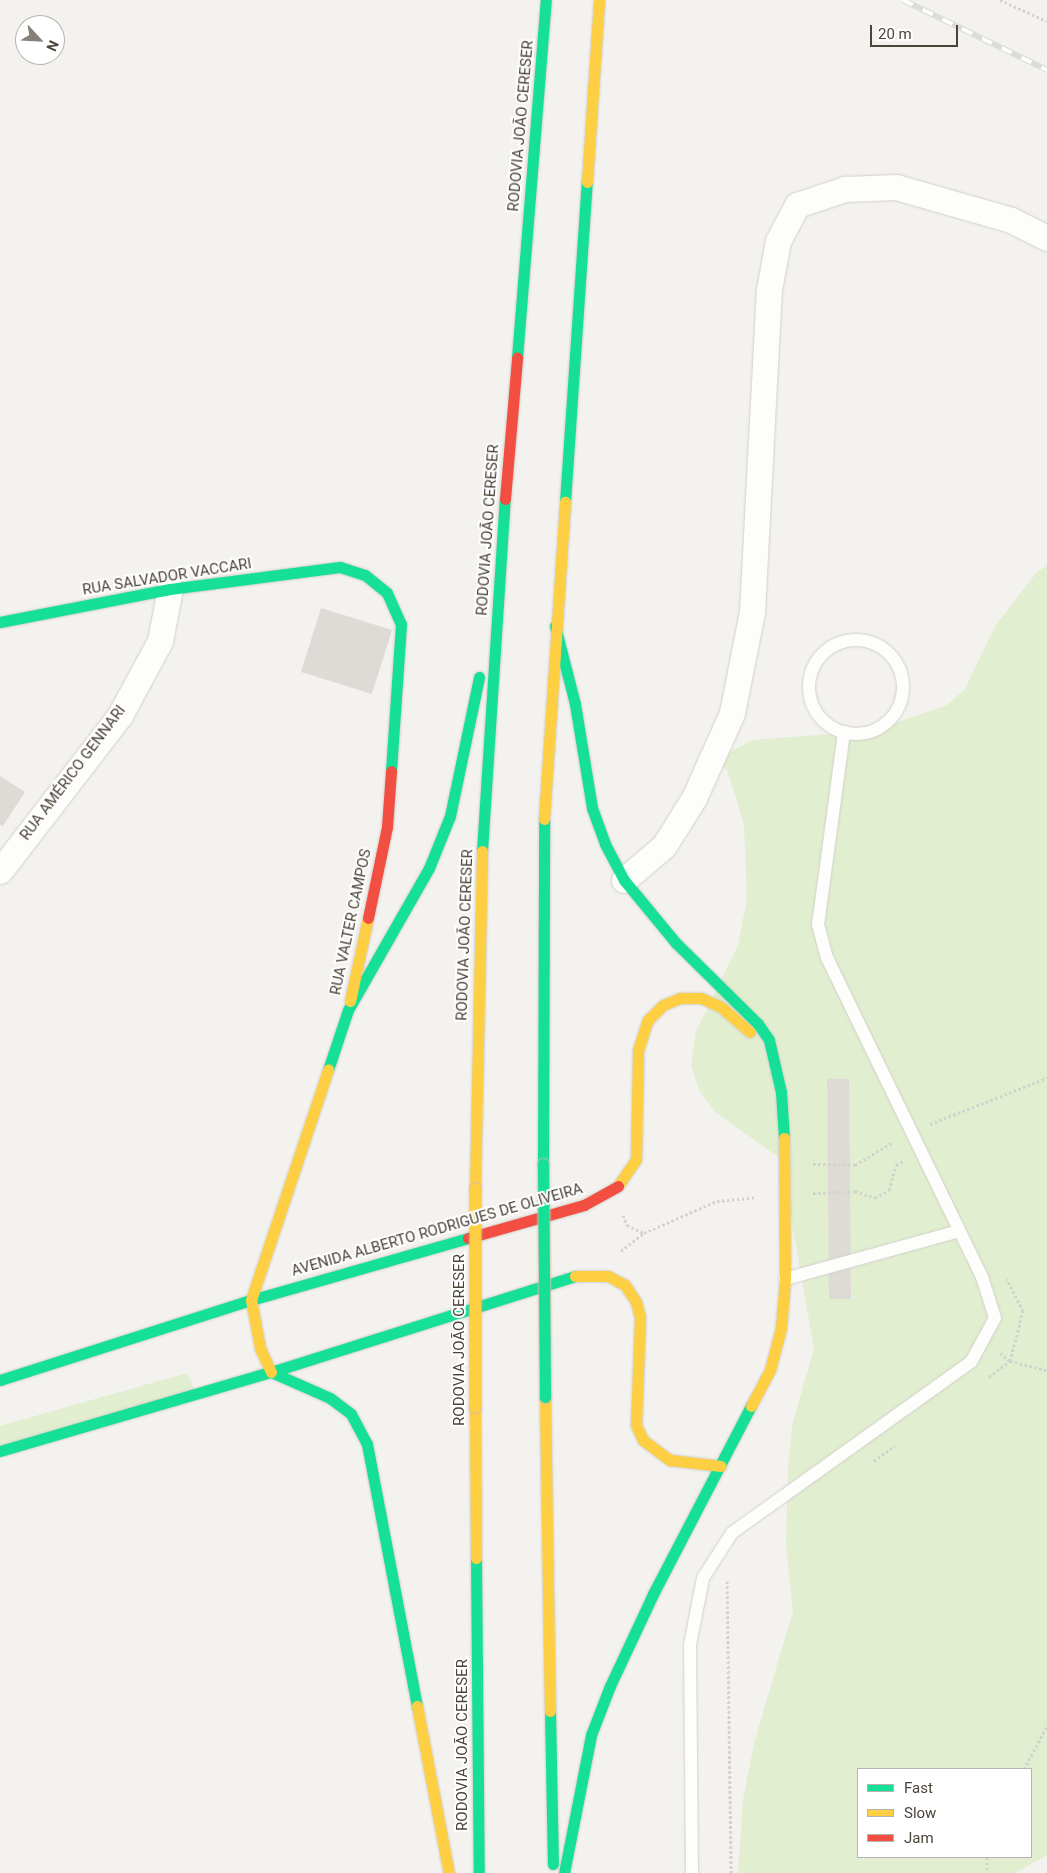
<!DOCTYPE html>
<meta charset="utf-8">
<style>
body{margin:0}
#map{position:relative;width:1047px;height:1873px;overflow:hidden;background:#f4f2ee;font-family:Roboto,sans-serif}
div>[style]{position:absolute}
.green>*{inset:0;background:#e1eecf}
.building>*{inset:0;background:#dedbd6}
.path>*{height:3px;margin-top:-1.5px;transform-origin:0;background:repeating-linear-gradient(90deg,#d3d2cc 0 2.5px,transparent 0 5px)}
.roads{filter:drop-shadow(0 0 1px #d2d0cb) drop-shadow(0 0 1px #d2d0cb)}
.lane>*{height:12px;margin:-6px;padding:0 6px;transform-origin:6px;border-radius:6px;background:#fdfdfc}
.lane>.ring{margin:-6px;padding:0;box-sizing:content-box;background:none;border:12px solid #fdfdfc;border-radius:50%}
.street>*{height:25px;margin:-12.5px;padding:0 12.5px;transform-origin:12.5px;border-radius:12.5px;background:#fdfdfc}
.fast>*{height:11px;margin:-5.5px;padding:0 5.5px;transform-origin:5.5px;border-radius:5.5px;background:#16e098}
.slow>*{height:11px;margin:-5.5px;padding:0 5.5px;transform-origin:5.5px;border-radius:5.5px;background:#ffcf43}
.jam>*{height:11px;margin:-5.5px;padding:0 5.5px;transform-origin:5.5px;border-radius:5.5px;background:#f24e42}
.rail>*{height:5.5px;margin-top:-2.75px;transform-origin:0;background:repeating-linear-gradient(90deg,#fff 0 11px,#dbdbda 0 22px);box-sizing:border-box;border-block:1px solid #dbdbda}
.bridges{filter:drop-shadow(0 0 1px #ccbfa9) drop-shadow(0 0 1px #ccbfa9)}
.fast-bridge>*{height:11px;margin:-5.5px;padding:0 5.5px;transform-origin:5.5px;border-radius:5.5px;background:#16e098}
.slow-bridge>*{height:11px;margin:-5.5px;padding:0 5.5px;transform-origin:5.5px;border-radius:5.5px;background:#ffcf43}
span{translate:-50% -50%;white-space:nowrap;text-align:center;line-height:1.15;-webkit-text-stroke:4px #fff;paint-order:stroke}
.street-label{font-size:15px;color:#4b4439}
.legend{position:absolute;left:857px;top:1768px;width:175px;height:90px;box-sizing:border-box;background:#fff;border:1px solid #b7b4b0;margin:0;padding:6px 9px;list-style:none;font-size:15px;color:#4b4439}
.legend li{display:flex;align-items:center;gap:10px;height:25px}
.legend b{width:25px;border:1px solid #b7b4b0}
.north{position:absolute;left:15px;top:15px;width:50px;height:50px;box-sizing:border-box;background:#fff;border:1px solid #b7b4b0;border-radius:50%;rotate:115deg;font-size:14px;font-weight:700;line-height:20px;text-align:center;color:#4b4439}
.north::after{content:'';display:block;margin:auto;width:18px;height:22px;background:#868178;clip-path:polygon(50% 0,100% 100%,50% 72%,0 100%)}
.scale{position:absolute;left:870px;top:25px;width:88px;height:22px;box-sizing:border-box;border:2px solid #4b4439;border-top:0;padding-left:6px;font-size:15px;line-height:18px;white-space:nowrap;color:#4b4439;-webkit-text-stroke:4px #fff;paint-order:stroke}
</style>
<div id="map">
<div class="green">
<i style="clip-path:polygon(evenodd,1047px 566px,1047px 1855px,1016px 1873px,738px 1873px,743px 1800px,754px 1743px,793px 1611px,786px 1545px,788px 1471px,792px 1425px,814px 1349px,781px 1159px,715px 1112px,699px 1090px,691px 1065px,696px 1032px,738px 945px,747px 899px,744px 824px,728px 772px,717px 759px,752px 740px,871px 731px,947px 705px,965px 689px,995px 626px,1037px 572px,1047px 566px,858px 1769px,1031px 1769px,1031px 1857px,858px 1857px,858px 1769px)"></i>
<i style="clip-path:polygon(187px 1373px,197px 1395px,0 1451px,0 1426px)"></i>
</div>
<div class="building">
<i style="clip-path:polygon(321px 608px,392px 630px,372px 694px,301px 672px)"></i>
<i style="clip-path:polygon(0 776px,25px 792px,3px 826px,0 825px)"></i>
<i style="clip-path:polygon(827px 1079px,849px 1079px,851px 1299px,829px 1299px)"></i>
</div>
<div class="path">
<i style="left:1000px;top:0;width:51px;rotate:24.1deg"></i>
<i style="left:930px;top:1124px;width:126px;rotate:-21.5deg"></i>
<i style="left:813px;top:1164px;width:42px;rotate:1.4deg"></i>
<i style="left:855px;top:1165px;width:44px;rotate:-31.2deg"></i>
<i style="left:813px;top:1193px;width:42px;rotate:-2.7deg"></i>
<i style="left:855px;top:1191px;width:21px;rotate:19deg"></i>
<i style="left:875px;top:1198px;width:16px;rotate:-30deg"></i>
<i style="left:889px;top:1190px;width:26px;rotate:-74deg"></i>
<i style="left:896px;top:1165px;width:9px;rotate:-27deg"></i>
<i style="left:623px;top:1215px;width:11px;rotate:68deg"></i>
<i style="left:627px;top:1225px;width:19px;rotate:25deg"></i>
<i style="left:621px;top:1251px;width:29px;rotate:-38deg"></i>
<i style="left:644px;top:1233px;width:80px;rotate:-23.7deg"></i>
<i style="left:717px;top:1201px;width:40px;rotate:-5.7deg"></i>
<i style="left:1000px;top:1353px;width:13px;rotate:39deg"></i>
<i style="left:1010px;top:1361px;width:38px;rotate:14deg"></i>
<i style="left:989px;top:1377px;width:26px;rotate:-37deg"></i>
<i style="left:1010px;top:1361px;width:52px;rotate:-75.4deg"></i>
<i style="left:1023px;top:1311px;width:36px;rotate:-117deg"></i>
<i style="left:874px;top:1461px;width:26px;rotate:-36deg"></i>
<i style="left:727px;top:1581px;width:292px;rotate:89.2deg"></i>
<i style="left:1024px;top:1769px;width:49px;rotate:-61.9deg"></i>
<i style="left:987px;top:1857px;width:16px;rotate:90deg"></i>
</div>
<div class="roads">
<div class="lane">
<i class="ring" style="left:809px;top:640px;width:82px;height:82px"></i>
<i style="left:785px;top:1279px;width:180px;rotate:-15.4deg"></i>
<i style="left:692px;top:1873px;width:228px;rotate:-90.5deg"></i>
<i style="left:690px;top:1645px;width:68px;rotate:-79deg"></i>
<i style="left:703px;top:1578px;width:54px;rotate:-57.2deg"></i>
<i style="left:732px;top:1533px;width:294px;rotate:-35.6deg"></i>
<i style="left:971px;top:1362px;width:50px;rotate:-61.4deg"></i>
<i style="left:995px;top:1318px;width:43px;rotate:-107.6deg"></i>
<i style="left:982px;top:1277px;width:355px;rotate:-115.9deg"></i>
<i style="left:827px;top:958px;width:34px;rotate:-105deg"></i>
<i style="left:818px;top:925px;width:195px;rotate:-82.3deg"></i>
</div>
<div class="street">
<i style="left:0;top:871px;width:197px;rotate:-52.4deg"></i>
<i style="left:120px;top:715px;width:84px;rotate:-61.6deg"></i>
<i style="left:160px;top:641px;width:53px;rotate:-79.1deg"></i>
<i style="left:624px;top:880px;width:52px;rotate:-40.4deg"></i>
<i style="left:664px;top:846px;width:57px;rotate:-58deg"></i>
<i style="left:694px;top:798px;width:93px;rotate:-65.9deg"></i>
<i style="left:732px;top:713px;width:103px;rotate:-78.8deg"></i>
<i style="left:752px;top:612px;width:322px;rotate:-87deg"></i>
<i style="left:769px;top:290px;width:50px;rotate:-79.6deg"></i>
<i style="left:778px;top:241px;width:41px;rotate:-62.2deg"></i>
<i style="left:797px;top:205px;width:51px;rotate:-18.4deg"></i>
<i style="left:845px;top:189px;width:51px;rotate:-2.2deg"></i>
<i style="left:896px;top:187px;width:120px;rotate:16deg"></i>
<i style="left:1011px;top:220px;width:40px;rotate:26.6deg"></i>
</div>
<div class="fast">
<i style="left:517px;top:358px;width:359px;rotate:-85.4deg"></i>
<i style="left:565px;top:502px;width:321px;rotate:-86.1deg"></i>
<i style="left:0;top:622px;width:173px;rotate:-11deg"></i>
<i style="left:170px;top:589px;width:171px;rotate:-7.4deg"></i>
<i style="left:340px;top:567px;width:26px;rotate:18deg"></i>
<i style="left:365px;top:575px;width:28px;rotate:39deg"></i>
<i style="left:387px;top:593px;width:34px;rotate:66deg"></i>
<i style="left:401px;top:624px;width:147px;rotate:93.9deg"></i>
<i style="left:555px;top:626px;width:81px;rotate:75.6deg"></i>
<i style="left:575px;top:704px;width:105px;rotate:80.7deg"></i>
<i style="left:592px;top:808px;width:38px;rotate:70deg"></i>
<i style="left:605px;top:844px;width:41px;rotate:62.2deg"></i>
<i style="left:624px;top:880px;width:82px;rotate:50.5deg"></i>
<i style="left:676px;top:943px;width:115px;rotate:44.6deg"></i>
<i style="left:758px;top:1024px;width:19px;rotate:55deg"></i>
<i style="left:769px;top:1040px;width:53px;rotate:77deg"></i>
<i style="left:781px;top:1092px;width:46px;rotate:86.3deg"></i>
<i style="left:482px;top:851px;width:353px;rotate:-86.3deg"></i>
<i style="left:348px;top:1010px;width:163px;rotate:-60.3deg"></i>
<i style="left:429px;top:868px;width:56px;rotate:-68deg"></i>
<i style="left:450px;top:816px;width:142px;rotate:-78.2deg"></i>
<i style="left:328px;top:1070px;width:63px;rotate:-71.6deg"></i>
<i style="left:543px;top:1164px;width:345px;rotate:-89.8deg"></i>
<i style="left:271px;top:1372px;width:64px;rotate:23.8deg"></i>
<i style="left:330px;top:1398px;width:26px;rotate:37deg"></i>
<i style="left:351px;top:1414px;width:34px;rotate:62deg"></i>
<i style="left:367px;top:1444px;width:267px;rotate:79.2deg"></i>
<i style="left:0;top:1380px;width:263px;rotate:-17.7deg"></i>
<i style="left:251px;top:1300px;width:226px;rotate:-15.9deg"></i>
<i style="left:0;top:1451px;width:282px;rotate:-16.3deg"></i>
<i style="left:271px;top:1372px;width:319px;rotate:-17.5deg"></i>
<i style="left:476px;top:1558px;width:315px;rotate:89.5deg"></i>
<i style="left:550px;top:1711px;width:153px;rotate:88.9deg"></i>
<i style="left:564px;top:1873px;width:141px;rotate:-78.9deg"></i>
<i style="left:591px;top:1735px;width:53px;rotate:-68.8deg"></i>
<i style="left:610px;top:1686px;width:102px;rotate:-64.9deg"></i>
<i style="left:653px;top:1594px;width:212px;rotate:-62.5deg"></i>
</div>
<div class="slow">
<i style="left:587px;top:182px;width:182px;rotate:-86.2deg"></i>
<i style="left:544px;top:819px;width:318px;rotate:-86.2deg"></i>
<i style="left:350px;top:1001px;width:85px;rotate:-77.8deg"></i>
<i style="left:618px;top:1186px;width:32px;rotate:-56deg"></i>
<i style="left:636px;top:1159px;width:109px;rotate:-88.9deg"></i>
<i style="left:638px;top:1050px;width:32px;rotate:-72deg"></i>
<i style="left:648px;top:1020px;width:21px;rotate:-45deg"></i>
<i style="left:663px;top:1005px;width:18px;rotate:-22deg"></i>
<i style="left:680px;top:998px;width:21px"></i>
<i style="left:701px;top:998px;width:22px;rotate:24deg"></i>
<i style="left:721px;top:1007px;width:38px;rotate:41deg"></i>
<i style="left:475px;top:1188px;width:337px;rotate:-88.8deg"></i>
<i style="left:575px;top:1276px;width:33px"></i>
<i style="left:608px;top:1276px;width:19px;rotate:28deg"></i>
<i style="left:625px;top:1285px;width:20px;rotate:57deg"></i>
<i style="left:636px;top:1302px;width:16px;rotate:75deg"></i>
<i style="left:640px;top:1317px;width:108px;rotate:92.1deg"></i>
<i style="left:636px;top:1425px;width:17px;rotate:65deg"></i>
<i style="left:643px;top:1440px;width:34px;rotate:37deg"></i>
<i style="left:670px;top:1460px;width:51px;rotate:6.7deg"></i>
<i style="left:271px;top:1372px;width:26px;rotate:-115deg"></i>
<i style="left:260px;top:1348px;width:49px;rotate:-100.6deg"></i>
<i style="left:251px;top:1300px;width:243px;rotate:-71.5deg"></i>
<i style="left:545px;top:1397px;width:314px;rotate:89.1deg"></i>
<i style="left:751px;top:1406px;width:41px;rotate:-62.2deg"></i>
<i style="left:770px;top:1370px;width:43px;rotate:-75.3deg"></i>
<i style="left:781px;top:1328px;width:49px;rotate:-85.3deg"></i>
<i style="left:785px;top:1279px;width:141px;rotate:-90.4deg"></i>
<i style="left:475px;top:1407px;width:151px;rotate:89.6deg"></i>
<i style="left:417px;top:1706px;width:170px;rotate:79.2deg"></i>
</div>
<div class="jam">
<i style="left:505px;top:499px;width:142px;rotate:-85.1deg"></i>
<i style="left:368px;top:918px;width:93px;rotate:-78.2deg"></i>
<i style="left:387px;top:827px;width:56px;rotate:-85.9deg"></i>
<i style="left:468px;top:1238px;width:121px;rotate:-15.9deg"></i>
<i style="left:584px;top:1205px;width:39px;rotate:-29deg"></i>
</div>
</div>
<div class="rail">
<i style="left:903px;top:0;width:160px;rotate:25.9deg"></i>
</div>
<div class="bridges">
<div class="fast-bridge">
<i style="left:543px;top:1164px;width:233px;rotate:89.5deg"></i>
</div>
<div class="slow-bridge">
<i style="left:475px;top:1188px;width:219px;rotate:90deg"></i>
</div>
</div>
<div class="street-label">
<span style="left:521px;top:126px;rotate:-85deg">RODOVIA JOÃO CERESER</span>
<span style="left:488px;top:530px;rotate:-86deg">RODOVIA JOÃO CERESER</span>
<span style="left:167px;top:577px;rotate:-9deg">RUA SALVADOR VACCARI</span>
<span style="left:73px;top:773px;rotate:-53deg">RUA AMÉRICO GENNARI</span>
<span style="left:351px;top:922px;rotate:-78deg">RUA VALTER CAMPOS</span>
<span style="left:465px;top:935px;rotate:-88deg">RODOVIA JOÃO CERESER</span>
<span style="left:437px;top:1230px;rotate:-16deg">AVENIDA ALBERTO RODRIGUES DE OLIVEIRA</span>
<span style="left:460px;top:1340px;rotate:-90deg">RODOVIA JOÃO CERESER</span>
<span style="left:463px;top:1745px;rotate:-90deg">RODOVIA JOÃO CERESER</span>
</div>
<ul class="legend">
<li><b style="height:6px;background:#16e098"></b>Fast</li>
<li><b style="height:6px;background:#ffcf43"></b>Slow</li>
<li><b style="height:6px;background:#f24e42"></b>Jam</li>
</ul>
<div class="north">N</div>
<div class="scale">20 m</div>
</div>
